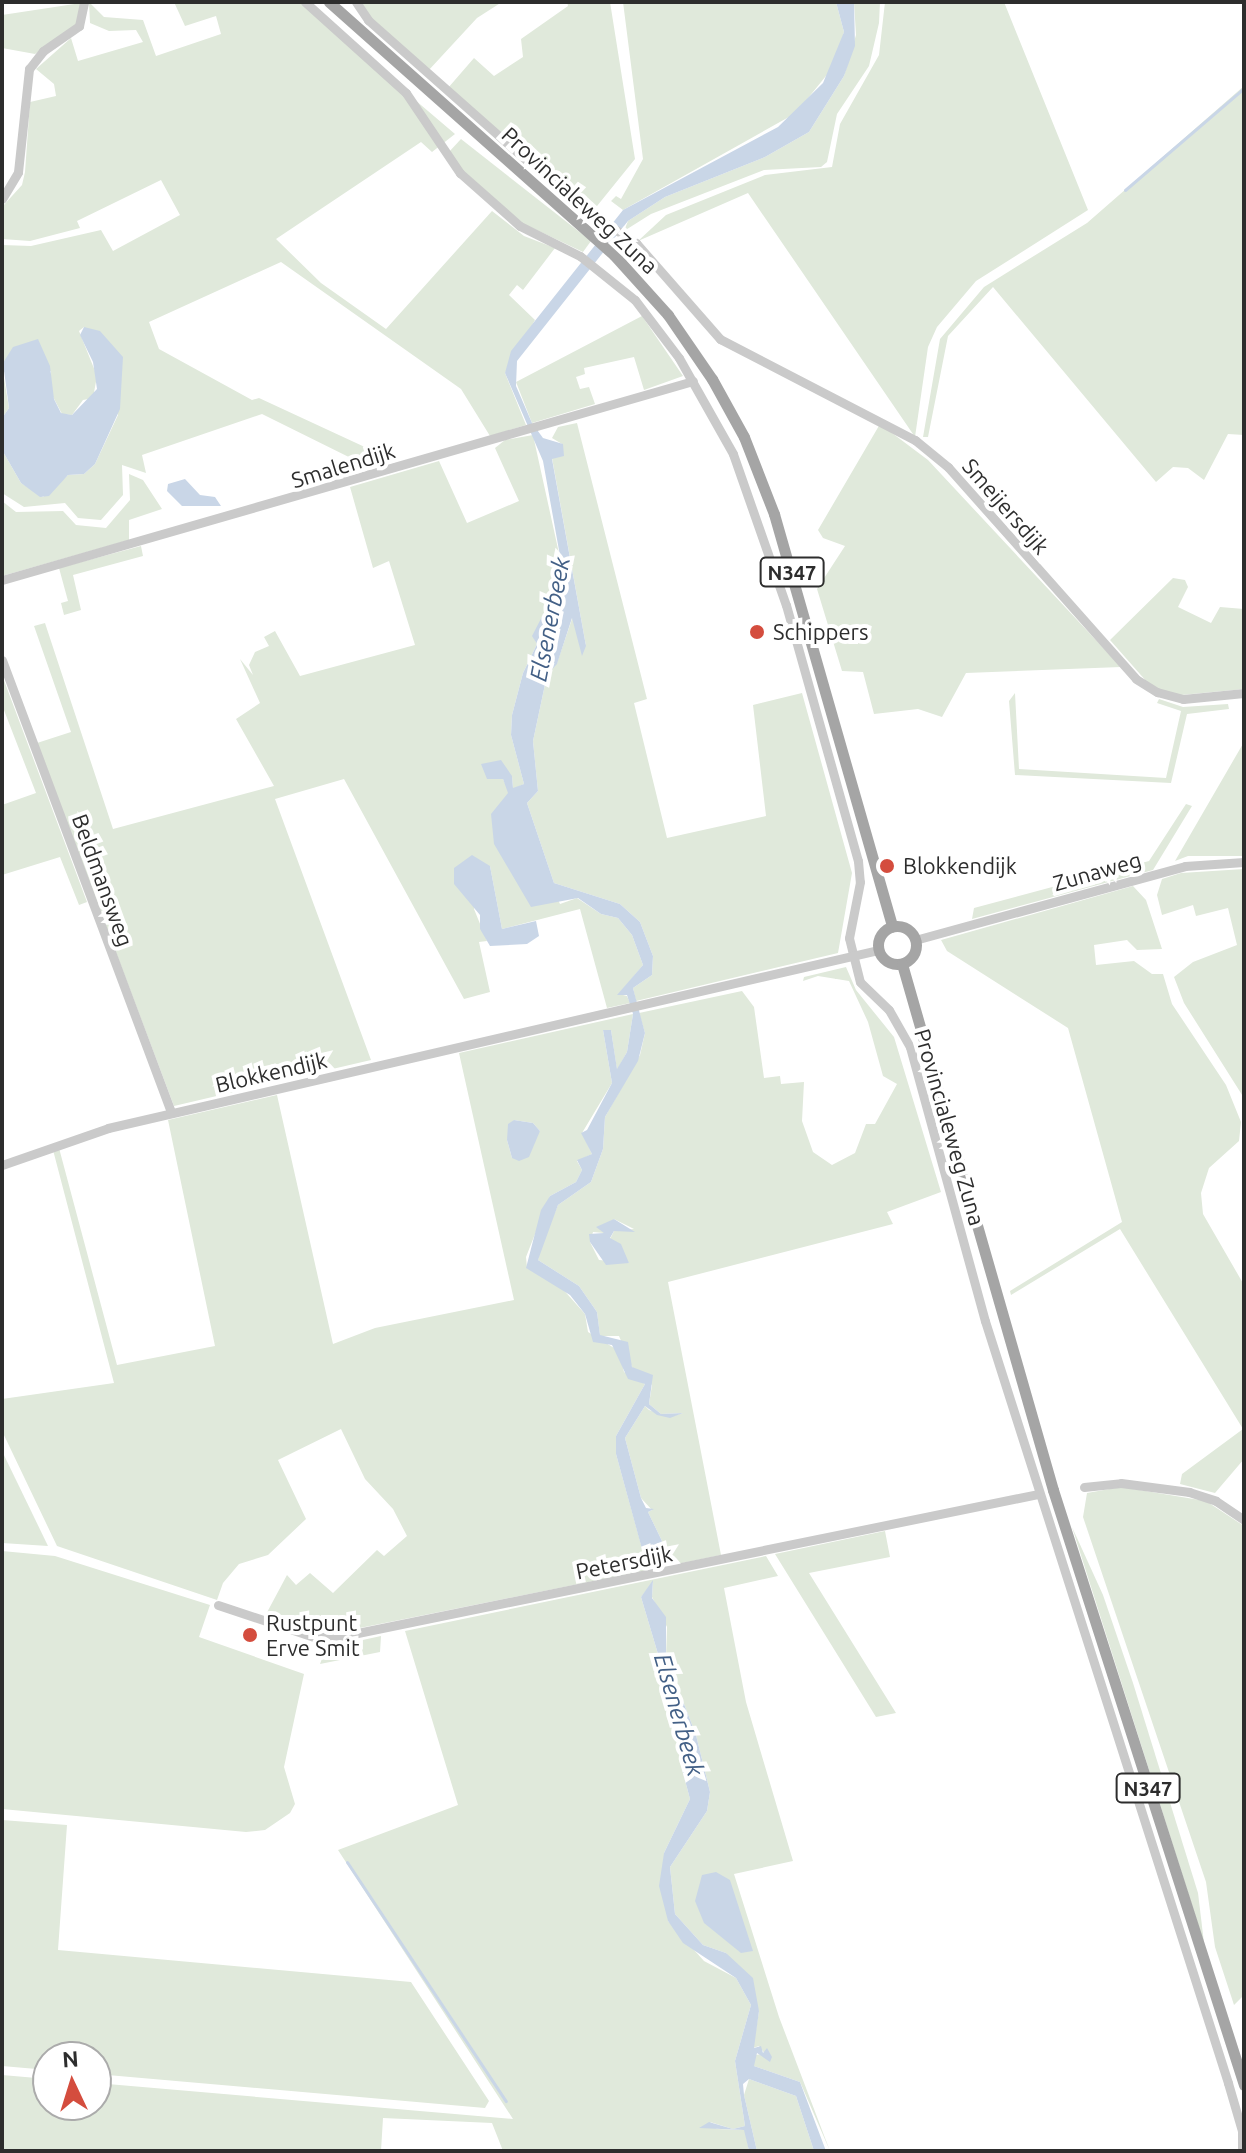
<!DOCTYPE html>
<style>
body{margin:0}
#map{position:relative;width:1246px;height:2153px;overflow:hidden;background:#fff;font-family:Ubuntu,sans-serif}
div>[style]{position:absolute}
.green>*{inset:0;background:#e0e9db}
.water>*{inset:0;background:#c9d6e7}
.stream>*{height:3px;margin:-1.5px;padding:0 1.5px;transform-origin:1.5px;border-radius:1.5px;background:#c9d6e7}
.minor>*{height:9px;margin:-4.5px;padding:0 4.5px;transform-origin:4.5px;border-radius:4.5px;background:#cacaca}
.major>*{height:11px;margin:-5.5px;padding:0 5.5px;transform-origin:5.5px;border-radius:5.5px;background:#a5a5a5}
.major>.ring{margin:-5.5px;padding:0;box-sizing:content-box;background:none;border:11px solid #a5a5a5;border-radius:50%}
.dots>*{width:22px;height:22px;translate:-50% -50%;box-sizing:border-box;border:4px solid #fff;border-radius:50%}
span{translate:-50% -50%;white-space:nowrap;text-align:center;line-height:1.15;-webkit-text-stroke:8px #fff;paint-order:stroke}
.shield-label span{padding:2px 6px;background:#fff;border:2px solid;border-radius:6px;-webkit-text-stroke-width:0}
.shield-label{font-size:20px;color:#2d2d2d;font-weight:700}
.street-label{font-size:22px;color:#2d2d2d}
.poi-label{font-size:22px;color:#2d2d2d}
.left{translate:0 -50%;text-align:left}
.water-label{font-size:24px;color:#436086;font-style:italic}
.frame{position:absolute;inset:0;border:4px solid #2d2d2d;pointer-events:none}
.north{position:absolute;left:32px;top:2041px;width:80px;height:80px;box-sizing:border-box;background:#fff;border:2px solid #ababab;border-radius:50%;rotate:356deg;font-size:22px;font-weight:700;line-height:32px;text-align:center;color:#2d2d2d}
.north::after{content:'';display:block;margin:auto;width:28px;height:36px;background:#d44d3e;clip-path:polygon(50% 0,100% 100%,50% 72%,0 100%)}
</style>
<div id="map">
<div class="green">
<i style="clip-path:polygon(89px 2px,104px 17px,143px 20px,156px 56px,221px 34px,216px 16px,185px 26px,174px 2px,300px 2px,455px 134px,432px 152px,421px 142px,276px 239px,321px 283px,386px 329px,492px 211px,524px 236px,555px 248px,523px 290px,517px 285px,509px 295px,535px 320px,505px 373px,526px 425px,490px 436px,461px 389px,281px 262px,149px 322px,159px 349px,252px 400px,259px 398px,395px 461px,371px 468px,262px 414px,142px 455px,146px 473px,122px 465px,123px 495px,101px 520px,78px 518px,65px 503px,24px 507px,2px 493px,2px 450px,21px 483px,43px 497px,68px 475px,84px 474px,95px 464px,118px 415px,84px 327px,79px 331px,97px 376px,93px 398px,83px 400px,72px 415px,62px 414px,51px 393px,51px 371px,3px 372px,9px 408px,2px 418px,2px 245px,31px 246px,101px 230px,113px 251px,180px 215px,161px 180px,77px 221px,80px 228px,30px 241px,2px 239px,2px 207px,22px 185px,25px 172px,30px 102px,56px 96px,54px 84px,36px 69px,71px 38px,78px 61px,143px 42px,136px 30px,109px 31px,90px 23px)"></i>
<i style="clip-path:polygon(361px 2px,502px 2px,477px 18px,428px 71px,373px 21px)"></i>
<i style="clip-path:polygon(567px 2px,610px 2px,635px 159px,593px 211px,448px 88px,474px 58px,494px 76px,523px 57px,521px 39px,568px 6px)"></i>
<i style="clip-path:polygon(623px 2px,836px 2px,844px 32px,834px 66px,796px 113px,623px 210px,611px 201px,616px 196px,621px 199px,643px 159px)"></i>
<i style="clip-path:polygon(854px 2px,880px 2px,879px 23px,869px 66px,837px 114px,827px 162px,821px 167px,764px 170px,651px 214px,624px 231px,628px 221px,665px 197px,765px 157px,809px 132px,844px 76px,856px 35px)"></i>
<i style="clip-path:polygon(885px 2px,1004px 2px,1088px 210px,976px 281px,937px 327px,928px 347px,915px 437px,748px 193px,638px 241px,666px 215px,765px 175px,832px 167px,840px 124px,879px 55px)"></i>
<i style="clip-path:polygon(81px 3px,76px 25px,35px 54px,2px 48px,2px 15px)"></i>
<i style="clip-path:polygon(1244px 86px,1244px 435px,1228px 434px,1204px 480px,1188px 468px,1173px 467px,1156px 482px,993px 287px,948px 336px,928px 437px,923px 437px,940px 339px,984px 287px,1087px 223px)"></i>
<i style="clip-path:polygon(461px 139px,591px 241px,583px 252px,522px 223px,450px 159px,448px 153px)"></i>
<i style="clip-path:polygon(642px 316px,683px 376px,644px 390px,634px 357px,584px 368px,585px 374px,576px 377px,580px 389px,589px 387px,595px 404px,532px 423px,516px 382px)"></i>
<i style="clip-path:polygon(577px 423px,647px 699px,634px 703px,667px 838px,766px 816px,753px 705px,802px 693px,852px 873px,838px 953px,636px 1001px,633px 988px,652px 975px,653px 956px,640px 922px,620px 904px,554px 883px,527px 803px,538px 791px,533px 741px,547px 675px,557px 663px,573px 616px,586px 646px,552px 458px,562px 444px,552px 438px,558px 427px)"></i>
<i style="clip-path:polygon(880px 424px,928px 460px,1121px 667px,966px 673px,942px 717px,918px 709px,874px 714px,863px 672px,842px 671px,817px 589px,845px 546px,823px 538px,818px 530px)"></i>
<i style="clip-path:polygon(533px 435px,562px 567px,553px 575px,547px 607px,533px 636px,537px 644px,523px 673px,512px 715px,511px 735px,524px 784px,513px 789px,512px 776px,488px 779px,503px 779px,560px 904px,577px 898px,601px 914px,618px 918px,632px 935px,643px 965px,619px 994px,627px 996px,630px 1003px,607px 1008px,580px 909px,502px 929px,490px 866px,474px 909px,487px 941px,479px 942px,490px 992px,464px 999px,344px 779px,275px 799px,371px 1060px,174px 1106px,37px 743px,71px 732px,34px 626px,45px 623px,113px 829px,274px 786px,236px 719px,260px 703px,240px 659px,253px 675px,249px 665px,255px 652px,269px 646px,264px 637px,275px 631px,300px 676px,415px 645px,389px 561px,373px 568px,350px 487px,439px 461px,467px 523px,519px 501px,495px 448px,505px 440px)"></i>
<i style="clip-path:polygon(129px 474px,143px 480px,162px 509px,129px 520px,129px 540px,2px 576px,2px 501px,16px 512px,63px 511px,76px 525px,106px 528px,130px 500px)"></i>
<i style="clip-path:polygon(141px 546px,143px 556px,73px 575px,81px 610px,64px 615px,61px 603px,68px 601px,59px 568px)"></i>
<i style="clip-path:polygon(1173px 578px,1185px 580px,1188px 587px,1178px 607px,1211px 623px,1220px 607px,1244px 609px,1244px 689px,1171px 696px,1147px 682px,1110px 640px)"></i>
<i style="clip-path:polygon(2px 675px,87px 902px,79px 905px,60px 857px,2px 875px,2px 805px,36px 793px,2px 705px)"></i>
<i style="clip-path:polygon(1015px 693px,1019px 769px,1166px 778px,1181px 711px,1157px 703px,1159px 699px,1183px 707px,1228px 704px,1229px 709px,1187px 714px,1171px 783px,1015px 775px,1009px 701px)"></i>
<i style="clip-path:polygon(1244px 742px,1244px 856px,1188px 856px,1175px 861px)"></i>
<i style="clip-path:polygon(1186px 804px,1192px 806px,1153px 870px,972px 919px,974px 908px,1149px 861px)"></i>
<i style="clip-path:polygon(1244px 869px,1244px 1098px,1184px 1003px,1174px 977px,1193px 962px,1237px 945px,1228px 908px,1196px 916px,1193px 905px,1162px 915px,1157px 895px,1162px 879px,1181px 873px)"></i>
<i style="clip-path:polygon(1133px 886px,1146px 900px,1162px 949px,1137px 950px,1127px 940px,1094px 945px,1096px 965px,1134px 961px,1152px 974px,1163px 974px,1172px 1004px,1226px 1085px,1241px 1122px,1239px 1141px,1209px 1168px,1201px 1193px,1203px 1214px,1244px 1285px,1244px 1459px,1215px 1493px,1180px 1484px,1182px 1474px,1243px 1429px,1120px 1229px,1011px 1295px,1010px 1291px,1122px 1222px,1068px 1028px,947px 951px,941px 940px)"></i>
<i style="clip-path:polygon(evenodd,846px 967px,856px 990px,894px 1037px,941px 1192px,887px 1212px,893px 1224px,668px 1282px,721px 1555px,653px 1569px,662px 1541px,648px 1512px,652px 1510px,641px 1498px,625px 1438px,645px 1406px,649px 1410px,670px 1417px,683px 1413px,661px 1414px,649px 1404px,652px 1385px,632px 1367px,619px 1336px,600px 1336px,597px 1312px,579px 1286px,538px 1260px,540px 1248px,558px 1205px,591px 1182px,603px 1149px,605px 1117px,640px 1055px,645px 1033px,639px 1013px,742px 991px,754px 1007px,764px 1078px,780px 1076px,781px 1084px,804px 1082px,802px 1121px,813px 1152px,832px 1165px,855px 1153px,866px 1124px,875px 1124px,897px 1084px,883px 1076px,868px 1022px,849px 981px,818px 976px,803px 981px,804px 977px,846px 967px,614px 1219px,634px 1229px,614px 1231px,610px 1239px,629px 1263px,599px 1260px,590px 1242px,593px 1232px,604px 1233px,614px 1219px)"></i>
<i style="clip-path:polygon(evenodd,633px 1014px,627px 1052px,617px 1070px,611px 1030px,603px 1030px,612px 1083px,582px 1133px,592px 1154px,577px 1161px,582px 1170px,576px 1182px,550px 1196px,526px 1257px,527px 1268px,566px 1289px,561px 1287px,585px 1314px,588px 1332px,619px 1351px,624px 1372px,645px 1384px,616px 1436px,616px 1454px,648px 1570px,330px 1634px,264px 1618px,287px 1575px,296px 1585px,310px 1573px,333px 1593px,377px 1550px,384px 1556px,407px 1536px,393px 1509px,365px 1479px,341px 1429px,278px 1460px,306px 1519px,268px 1555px,239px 1564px,223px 1583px,217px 1600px,57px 1546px,2px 1431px,2px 1399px,114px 1383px,53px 1150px,59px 1148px,117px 1365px,215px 1346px,168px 1120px,277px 1095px,333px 1344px,375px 1328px,514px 1300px,459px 1053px,633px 1014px,514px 1120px,533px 1123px,540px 1131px,512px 1158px,507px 1140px,514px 1120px)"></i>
<i style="clip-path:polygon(2px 1451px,48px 1546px,2px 1543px)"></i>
<i style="clip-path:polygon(1121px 1487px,1206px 1501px,1244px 1526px,1244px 1995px,1234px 2005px,1215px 1947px,1206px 1882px,1083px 1517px,1087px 1493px)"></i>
<i style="clip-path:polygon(1072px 1527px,1103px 1595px,1133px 1683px,1198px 1893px,1204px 1943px)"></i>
<i style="clip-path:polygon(885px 1531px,890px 1557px,809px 1573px,896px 1713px,876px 1717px,775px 1554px)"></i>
<i style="clip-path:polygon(2px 1551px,55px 1556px,210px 1605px,199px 1637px,304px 1674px,284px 1767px,295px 1804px,290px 1813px,265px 1830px,246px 1832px,2px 1809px)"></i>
<i style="clip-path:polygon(766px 1556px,778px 1576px,724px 1588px,746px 1702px,793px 1861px,734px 1874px,779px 2017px,830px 2151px,800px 2082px,754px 2066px,754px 2055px,765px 2054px,759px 2046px,753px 2048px,759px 2011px,726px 1953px,703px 1945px,675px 1914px,670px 1867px,707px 1811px,710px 1792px,696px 1735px,666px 1657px,667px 1627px,652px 1597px,653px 1582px,641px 1597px,686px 1748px,682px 1769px,690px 1799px,664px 1853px,668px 1921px,704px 1961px,736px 1978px,751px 2005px,735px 2061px,745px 2126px,733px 2129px,710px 2122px,717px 2129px,745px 2130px,749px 2151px,503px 2151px,492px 2123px,383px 2118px,381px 2151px,2px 2151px,2px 2075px,48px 2079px,48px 2105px,96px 2105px,96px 2083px,513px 2119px,338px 1850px,458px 1805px,405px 1631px)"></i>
<i style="clip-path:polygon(381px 1636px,380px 1652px,320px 1664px,326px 1648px)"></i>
<i style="clip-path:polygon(2px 1820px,67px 1825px,58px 1950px,411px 1982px,489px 2101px,485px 2108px,96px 2074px,96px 2057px,48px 2057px,48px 2070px,2px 2066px)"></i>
<i style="clip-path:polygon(749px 2079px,796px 2096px,814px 2151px,757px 2151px,744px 2095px)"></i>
</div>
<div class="water">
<i style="clip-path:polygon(836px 2px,854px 2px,855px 46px,844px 76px,809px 132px,765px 157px,665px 197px,628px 221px,517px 361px,516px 386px,532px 423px,543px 438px,563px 444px,564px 456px,552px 459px,586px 646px,582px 656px,572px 618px,557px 664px,547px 675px,533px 741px,538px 791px,527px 803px,554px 883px,620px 904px,640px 922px,653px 956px,652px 975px,633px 988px,645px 1033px,638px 1061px,605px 1117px,603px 1149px,591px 1182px,558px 1205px,538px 1260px,579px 1286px,597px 1312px,600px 1335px,628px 1342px,632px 1367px,653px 1375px,649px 1404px,661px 1414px,683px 1413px,670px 1418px,657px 1415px,645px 1406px,625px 1438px,641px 1498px,646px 1508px,654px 1509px,648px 1512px,662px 1541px,653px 1570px,648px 1571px,616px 1454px,616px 1436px,645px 1384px,628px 1379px,612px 1345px,593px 1342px,585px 1314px,570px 1295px,526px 1268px,541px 1210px,550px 1196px,576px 1182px,582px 1170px,577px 1160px,592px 1154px,581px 1133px,587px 1130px,612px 1083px,603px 1030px,611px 1030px,617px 1069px,627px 1052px,633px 1014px,627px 995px,617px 995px,643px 965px,632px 935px,618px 918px,601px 914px,578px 898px,531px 907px,494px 844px,491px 814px,508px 793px,503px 779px,487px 779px,481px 764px,501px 760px,512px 776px,513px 788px,524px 784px,511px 735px,512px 715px,523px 673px,537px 644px,532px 636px,547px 607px,553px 574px,562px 567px,543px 461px,505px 373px,511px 351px,623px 210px,778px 127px,823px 83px,844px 32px)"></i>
<i style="clip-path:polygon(84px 327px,100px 331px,123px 357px,120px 409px,95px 464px,84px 474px,68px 475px,49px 496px,40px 497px,21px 483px,2px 450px,2px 418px,9px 408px,3px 363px,13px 347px,38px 339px,50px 366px,54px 399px,61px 413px,72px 415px,97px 389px,93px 362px,80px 335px)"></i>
<i style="clip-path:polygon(185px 479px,200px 495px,215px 497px,221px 506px,182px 506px,167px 491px,168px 484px)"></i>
<i style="clip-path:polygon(472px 855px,490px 866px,502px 929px,536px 921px,539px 936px,527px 944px,490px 946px,480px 929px,480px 915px,454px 884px,454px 868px)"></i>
<i style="clip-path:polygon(514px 1120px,533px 1123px,540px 1131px,529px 1157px,519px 1161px,512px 1158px,507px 1140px,508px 1124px)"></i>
<i style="clip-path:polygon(614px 1219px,635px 1232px,614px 1231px,610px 1238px,621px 1244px,629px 1263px,606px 1265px,590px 1242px,589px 1234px,604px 1233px,596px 1227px)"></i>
<i style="clip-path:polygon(653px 1580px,652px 1598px,666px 1617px,666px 1657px,696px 1735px,710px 1792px,707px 1811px,670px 1867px,675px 1914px,703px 1945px,726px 1953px,753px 1978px,759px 2011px,754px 2048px,761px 2046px,763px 2053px,767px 2048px,772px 2057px,770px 2062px,757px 2053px,754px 2066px,800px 2082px,826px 2151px,814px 2151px,796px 2096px,749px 2079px,743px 2084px,744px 2095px,757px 2151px,749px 2151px,744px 2130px,699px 2128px,709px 2122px,733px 2129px,745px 2126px,735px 2061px,751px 2005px,736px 1978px,683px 1943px,668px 1921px,659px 1886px,664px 1853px,690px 1799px,682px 1769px,686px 1748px,641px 1597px)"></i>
<i style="clip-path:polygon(716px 1872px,730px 1880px,753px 1951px,741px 1953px,704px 1923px,695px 1901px,702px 1875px)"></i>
</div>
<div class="stream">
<i style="left:1125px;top:190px;width:157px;rotate:-40.6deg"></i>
<i style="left:347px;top:1862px;width:287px;rotate:56.4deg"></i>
</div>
<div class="minor">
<i style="left:305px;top:2px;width:136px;rotate:42deg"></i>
<i style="left:406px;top:93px;width:97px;rotate:56deg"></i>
<i style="left:460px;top:173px;width:80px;rotate:41.5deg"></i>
<i style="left:520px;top:226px;width:67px;rotate:26.6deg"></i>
<i style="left:580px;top:256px;width:70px;rotate:38.7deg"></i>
<i style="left:635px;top:300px;width:73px;rotate:52.8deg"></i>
<i style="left:679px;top:358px;width:110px;rotate:60.6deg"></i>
<i style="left:733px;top:454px;width:160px;rotate:70.7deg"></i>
<i style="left:786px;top:605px;width:266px;rotate:74.3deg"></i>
<i style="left:858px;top:861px;width:21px;rotate:85deg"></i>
<i style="left:860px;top:882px;width:57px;rotate:101.1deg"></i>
<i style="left:849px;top:938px;width:45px;rotate:76deg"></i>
<i style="left:860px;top:982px;width:40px;rotate:44deg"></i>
<i style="left:889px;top:1010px;width:43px;rotate:60.4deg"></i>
<i style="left:910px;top:1047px;width:284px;rotate:74.7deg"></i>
<i style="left:985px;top:1321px;width:800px;rotate:72.31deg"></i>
<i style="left:1228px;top:2083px;width:50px;rotate:73.7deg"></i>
<i style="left:1242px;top:2131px;width:20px;rotate:90deg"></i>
<i style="left:356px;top:2px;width:22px;rotate:56deg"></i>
<i style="left:368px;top:20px;width:278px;rotate:41.5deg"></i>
<i style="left:576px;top:204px;width:72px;rotate:33deg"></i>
<i style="left:636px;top:243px;width:128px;rotate:48.8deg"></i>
<i style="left:720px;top:339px;width:220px;rotate:27.4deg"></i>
<i style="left:915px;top:440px;width:43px;rotate:39.3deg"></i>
<i style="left:948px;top:467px;width:283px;rotate:48.4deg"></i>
<i style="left:1136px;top:679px;width:25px;rotate:32deg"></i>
<i style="left:1157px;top:692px;width:27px;rotate:15deg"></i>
<i style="left:1183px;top:699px;width:61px;rotate:-5.6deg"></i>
<i style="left:2px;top:199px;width:31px;rotate:-59deg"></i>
<i style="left:18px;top:172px;width:104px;rotate:-83.9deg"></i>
<i style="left:29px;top:69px;width:23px;rotate:-52deg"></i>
<i style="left:43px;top:51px;width:44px;rotate:-34.8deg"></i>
<i style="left:79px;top:26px;width:25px;rotate:-78deg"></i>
<i style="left:2px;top:580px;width:719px;rotate:-16.07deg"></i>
<i style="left:2px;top:660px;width:483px;rotate:69.5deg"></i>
<i style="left:915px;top:940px;width:280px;rotate:-15.3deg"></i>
<i style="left:1185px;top:866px;width:59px;rotate:-3.9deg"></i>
<i style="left:2px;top:1165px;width:112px;rotate:-19.2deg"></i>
<i style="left:108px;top:1128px;width:790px;rotate:-13.02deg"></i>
<i style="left:1084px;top:1487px;width:37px;rotate:-6deg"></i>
<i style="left:1121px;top:1483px;width:69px;rotate:7.5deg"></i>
<i style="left:1189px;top:1492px;width:28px;rotate:18deg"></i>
<i style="left:1216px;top:1501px;width:34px;rotate:34deg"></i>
<i style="left:218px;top:1605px;width:101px;rotate:18.4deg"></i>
<i style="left:314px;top:1637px;width:24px"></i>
<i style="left:338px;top:1637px;width:714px;rotate:-11.55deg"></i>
</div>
<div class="major">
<i style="left:329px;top:2px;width:381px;rotate:41.6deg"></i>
<i style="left:614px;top:255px;width:81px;rotate:48deg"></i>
<i style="left:668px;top:315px;width:78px;rotate:55.5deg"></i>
<i style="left:712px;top:379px;width:66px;rotate:61.1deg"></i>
<i style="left:744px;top:437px;width:83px;rotate:68.7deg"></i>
<i style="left:774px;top:514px;width:429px;rotate:74deg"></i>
<i class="ring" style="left:878px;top:926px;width:27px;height:27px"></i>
<i style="left:902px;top:964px;width:547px;rotate:73.98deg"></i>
<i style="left:1053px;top:1490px;width:625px;rotate:72.2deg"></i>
</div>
<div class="dots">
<i style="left:757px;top:632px;background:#d44d3e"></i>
<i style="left:887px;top:866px;background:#d44d3e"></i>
<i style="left:250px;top:1635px;background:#d44d3e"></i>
</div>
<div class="shield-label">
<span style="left:792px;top:572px">N347</span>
<span style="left:1148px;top:1788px">N347</span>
</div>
<div class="street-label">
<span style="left:580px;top:200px;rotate:43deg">Provincialeweg Zuna</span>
<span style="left:343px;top:465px;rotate:-17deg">Smalendijk</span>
<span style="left:1006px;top:506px;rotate:49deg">Smeijersdijk</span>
<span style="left:1097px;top:871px;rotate:-16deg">Zunaweg</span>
<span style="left:103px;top:880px;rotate:70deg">Beldmansweg</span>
<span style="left:271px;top:1072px;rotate:-13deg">Blokkendijk</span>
<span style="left:950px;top:1127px;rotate:74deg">Provincialeweg Zuna</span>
<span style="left:624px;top:1562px;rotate:-11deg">Petersdijk</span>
</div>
<div class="poi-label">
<span class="left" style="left:773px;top:632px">Schippers</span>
<span class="left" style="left:903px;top:866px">Blokkendijk</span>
<span class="left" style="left:266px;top:1635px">Rustpunt<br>Erve Smit</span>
</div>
<div class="water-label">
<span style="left:550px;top:619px;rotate:-79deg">Elsenerbeek</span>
<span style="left:679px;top:1715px;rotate:74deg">Elsenerbeek</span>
</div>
<div class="frame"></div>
<div class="north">N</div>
</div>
